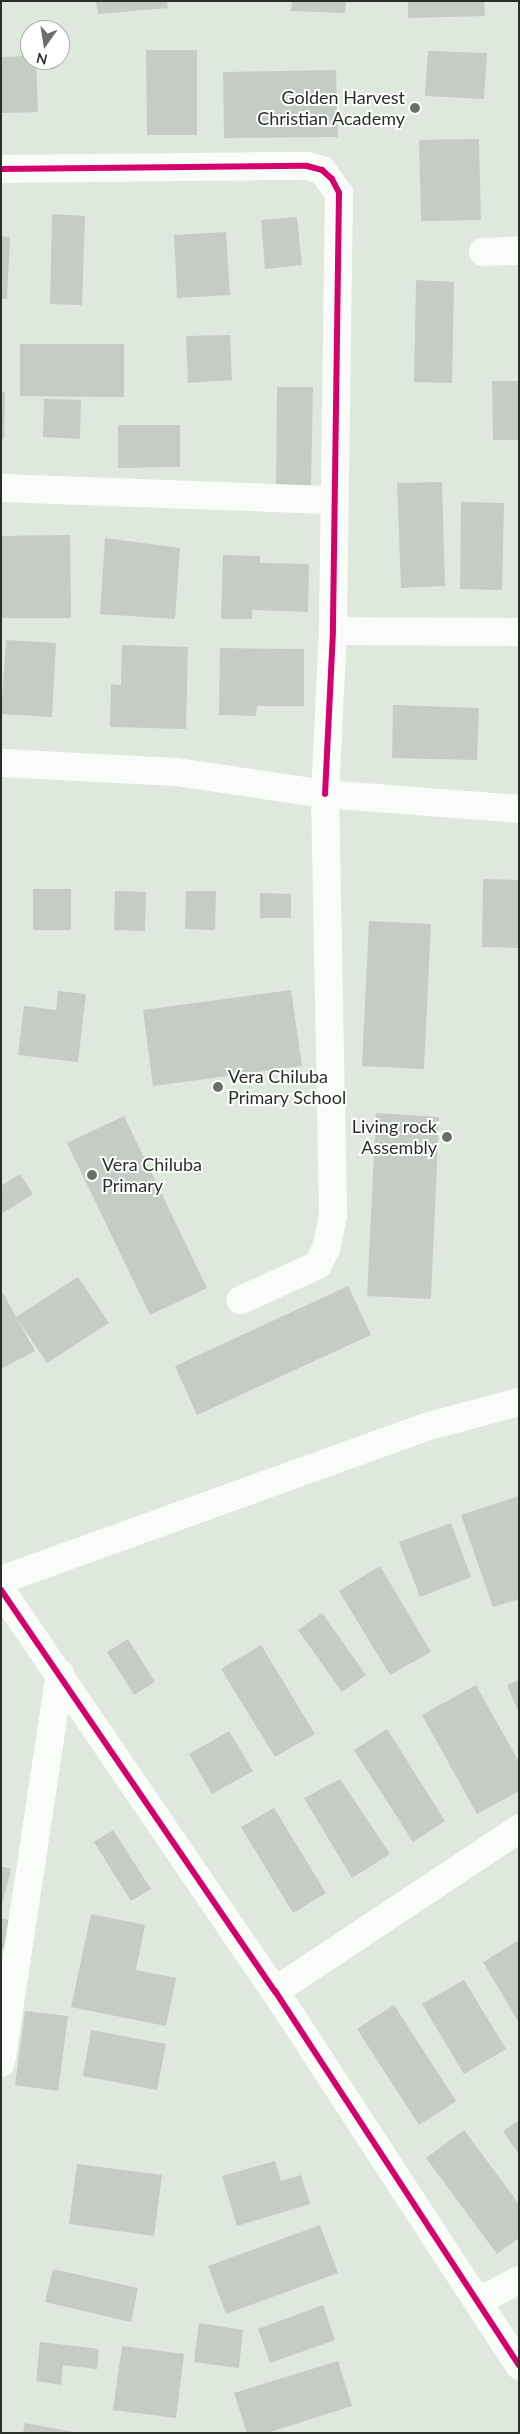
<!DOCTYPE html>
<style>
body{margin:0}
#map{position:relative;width:520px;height:2434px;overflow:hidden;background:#dfe8dd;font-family:Lato,sans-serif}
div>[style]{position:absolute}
.building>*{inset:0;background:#c4ccc5}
.minor>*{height:28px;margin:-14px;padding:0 14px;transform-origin:14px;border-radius:14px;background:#fafcfa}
.cycleway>*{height:6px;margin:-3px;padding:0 3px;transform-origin:3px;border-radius:3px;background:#d6006c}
.dots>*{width:14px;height:14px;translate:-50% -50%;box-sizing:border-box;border:2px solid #fff;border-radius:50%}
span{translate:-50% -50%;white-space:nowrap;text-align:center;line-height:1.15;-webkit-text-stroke:4px #fff;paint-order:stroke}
.poi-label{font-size:18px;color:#292f28}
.right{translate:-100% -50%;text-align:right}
.left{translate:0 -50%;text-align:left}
.frame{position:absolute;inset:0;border:2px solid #292f28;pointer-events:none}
.north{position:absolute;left:20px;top:20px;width:50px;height:50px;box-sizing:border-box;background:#fff;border:1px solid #a9aca9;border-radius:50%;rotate:193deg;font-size:14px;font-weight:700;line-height:20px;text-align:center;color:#292f28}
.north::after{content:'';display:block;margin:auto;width:18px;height:22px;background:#697067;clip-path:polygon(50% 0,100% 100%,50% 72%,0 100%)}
</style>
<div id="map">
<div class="building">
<i style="clip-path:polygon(96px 1px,167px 1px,168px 8px,98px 14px)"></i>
<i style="clip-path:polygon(292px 1px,346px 1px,345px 13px,291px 11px)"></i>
<i style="clip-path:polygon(408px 1px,484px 1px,485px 16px,408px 18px)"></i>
<i style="clip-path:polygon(146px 50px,197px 50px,197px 135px,147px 135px)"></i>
<i style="clip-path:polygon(428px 51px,487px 53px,484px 99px,425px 96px)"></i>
<i style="clip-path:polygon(30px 56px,36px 60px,38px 112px,1px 113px,1px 57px)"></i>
<i style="clip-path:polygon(336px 70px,338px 137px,224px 138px,223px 72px)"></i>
<i style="clip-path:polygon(479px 139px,481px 220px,421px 221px,419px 140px)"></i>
<i style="clip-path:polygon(52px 214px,85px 216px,82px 305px,50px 304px)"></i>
<i style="clip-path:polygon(297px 217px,302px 265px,265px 269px,261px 220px)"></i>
<i style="clip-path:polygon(226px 232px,230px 295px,177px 298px,174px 235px)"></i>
<i style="clip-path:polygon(1px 236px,10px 237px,7px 299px,1px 299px)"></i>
<i style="clip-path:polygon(416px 280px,454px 282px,452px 383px,414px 382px)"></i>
<i style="clip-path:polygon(230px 335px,232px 380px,188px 383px,186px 336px)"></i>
<i style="clip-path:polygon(20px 344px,124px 344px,124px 397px,20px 396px)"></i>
<i style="clip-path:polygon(492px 381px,519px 381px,519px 440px,493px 440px)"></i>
<i style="clip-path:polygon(277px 387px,313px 387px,311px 485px,276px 485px)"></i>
<i style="clip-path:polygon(1px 392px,5px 392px,4px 439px,1px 439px)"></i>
<i style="clip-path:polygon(44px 399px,81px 400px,80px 439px,43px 437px)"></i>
<i style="clip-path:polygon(118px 425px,180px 425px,180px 467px,118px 468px)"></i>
<i style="clip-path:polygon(442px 482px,445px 586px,401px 588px,397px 483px)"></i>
<i style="clip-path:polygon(461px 502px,504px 503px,502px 590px,460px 589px)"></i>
<i style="clip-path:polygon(70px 535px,71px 618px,1px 618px,1px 536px)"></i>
<i style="clip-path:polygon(105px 538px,180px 548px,175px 619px,100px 614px)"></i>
<i style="clip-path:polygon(223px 555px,260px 556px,260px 563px,309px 564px,308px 612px,252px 610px,252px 619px,221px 619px)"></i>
<i style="clip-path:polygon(6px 640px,56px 643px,52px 717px,1px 714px)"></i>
<i style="clip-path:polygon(122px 645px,188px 647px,186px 729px,110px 727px,111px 684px,121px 685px)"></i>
<i style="clip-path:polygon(220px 648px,304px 649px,304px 706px,257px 706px,256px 716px,219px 715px)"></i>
<i style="clip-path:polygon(393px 705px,479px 708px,477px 760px,392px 758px)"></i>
<i style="clip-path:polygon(483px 879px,519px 880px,519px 948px,482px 947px)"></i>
<i style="clip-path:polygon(33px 889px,71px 889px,71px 930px,33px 930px)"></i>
<i style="clip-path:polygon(115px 891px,146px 892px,145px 931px,114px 930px)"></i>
<i style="clip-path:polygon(186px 891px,216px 891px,215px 930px,185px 929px)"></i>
<i style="clip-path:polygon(260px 893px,291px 894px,291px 918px,260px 918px)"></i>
<i style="clip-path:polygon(369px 921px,431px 924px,424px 1069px,362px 1066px)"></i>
<i style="clip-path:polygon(291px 990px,302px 1066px,153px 1086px,143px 1010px)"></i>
<i style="clip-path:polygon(58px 991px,86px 994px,78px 1062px,18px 1055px,24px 1006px,56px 1010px)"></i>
<i style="clip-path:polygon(376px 1113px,439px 1117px,431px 1299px,367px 1296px)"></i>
<i style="clip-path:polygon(124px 1116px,207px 1288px,150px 1315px,67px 1143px)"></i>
<i style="clip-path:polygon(20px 1174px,33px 1194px,1px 1214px,1px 1186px)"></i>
<i style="clip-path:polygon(78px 1277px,109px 1323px,47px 1363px,16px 1317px)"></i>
<i style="clip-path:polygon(348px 1286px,371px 1335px,197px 1415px,175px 1366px)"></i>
<i style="clip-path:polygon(3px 1293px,35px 1351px,1px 1369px,1px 1294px)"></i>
<i style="clip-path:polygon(519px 1496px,519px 1599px,493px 1607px,461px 1515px)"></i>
<i style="clip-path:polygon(451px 1523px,471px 1577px,420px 1597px,399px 1542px)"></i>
<i style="clip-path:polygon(380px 1566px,431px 1652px,390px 1675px,339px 1591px)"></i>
<i style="clip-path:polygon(322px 1613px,366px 1675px,342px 1692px,298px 1630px)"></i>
<i style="clip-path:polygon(128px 1639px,155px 1682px,134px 1695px,107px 1652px)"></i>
<i style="clip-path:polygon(261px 1645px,315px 1734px,275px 1757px,221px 1669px)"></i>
<i style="clip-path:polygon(519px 1680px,519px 1713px,507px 1685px)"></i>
<i style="clip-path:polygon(476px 1685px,519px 1762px,519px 1791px,477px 1814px,422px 1715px)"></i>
<i style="clip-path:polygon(387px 1729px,445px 1821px,413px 1842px,354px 1750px)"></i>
<i style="clip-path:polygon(229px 1731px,253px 1771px,212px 1794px,189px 1754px)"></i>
<i style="clip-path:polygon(340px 1779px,390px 1854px,352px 1878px,304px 1798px)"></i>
<i style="clip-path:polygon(274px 1808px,326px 1893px,293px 1913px,241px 1827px)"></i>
<i style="clip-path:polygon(113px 1830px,151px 1889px,131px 1901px,94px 1842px)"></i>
<i style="clip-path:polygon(1px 1866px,11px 1869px,2px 1905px,1px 1905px)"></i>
<i style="clip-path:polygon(91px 1914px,145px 1925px,136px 1970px,176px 1978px,166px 2026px,71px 2007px)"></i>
<i style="clip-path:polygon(1px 1918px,12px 1921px,4px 1949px,1px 1948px)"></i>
<i style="clip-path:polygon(519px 1940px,519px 2023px,483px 1962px)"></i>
<i style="clip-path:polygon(464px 1980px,506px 2049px,464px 2074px,422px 2004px)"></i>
<i style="clip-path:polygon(394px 2005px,456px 2101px,419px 2125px,357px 2029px)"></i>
<i style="clip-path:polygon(25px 2011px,68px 2016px,58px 2091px,15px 2085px)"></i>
<i style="clip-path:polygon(91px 2030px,166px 2044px,157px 2090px,83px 2076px)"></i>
<i style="clip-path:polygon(519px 2120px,519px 2155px,503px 2131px)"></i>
<i style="clip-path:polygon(464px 2130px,519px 2204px,519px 2238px,497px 2254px,426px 2158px)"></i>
<i style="clip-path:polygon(275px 2161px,281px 2181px,301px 2175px,310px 2204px,237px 2226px,222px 2176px)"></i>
<i style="clip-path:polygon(77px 2164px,162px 2175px,154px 2236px,69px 2224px)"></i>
<i style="clip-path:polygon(320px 2225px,338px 2273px,226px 2314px,208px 2266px)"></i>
<i style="clip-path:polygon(53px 2269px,138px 2288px,131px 2322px,45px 2302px)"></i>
<i style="clip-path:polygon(323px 2305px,335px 2340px,270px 2363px,258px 2329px)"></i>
<i style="clip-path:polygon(199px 2323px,243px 2330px,239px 2368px,194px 2362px)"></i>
<i style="clip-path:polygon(40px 2342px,99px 2349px,97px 2369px,63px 2365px,61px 2385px,36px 2381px)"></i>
<i style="clip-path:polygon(122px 2346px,184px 2354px,176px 2418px,113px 2410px)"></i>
<i style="clip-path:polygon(338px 2361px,352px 2406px,267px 2433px,247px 2433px,234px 2393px)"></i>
<i style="clip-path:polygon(25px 2423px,74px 2432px,74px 2433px,23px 2433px)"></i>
</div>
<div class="minor">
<i style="left:1px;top:169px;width:306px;rotate:-0.6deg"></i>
<i style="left:307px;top:166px;width:16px;rotate:15deg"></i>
<i style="left:322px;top:170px;width:29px;rotate:54deg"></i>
<i style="left:339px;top:193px;width:438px;rotate:90.8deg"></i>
<i style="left:333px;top:631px;width:163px;rotate:92.8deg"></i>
<i style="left:325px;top:794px;width:421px;rotate:88.9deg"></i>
<i style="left:333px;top:1215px;width:32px;rotate:101deg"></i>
<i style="left:327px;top:1246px;width:21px;rotate:115deg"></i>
<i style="left:318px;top:1265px;width:85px;rotate:155.6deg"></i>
<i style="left:483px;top:252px;width:36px;rotate:-2deg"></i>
<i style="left:1px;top:488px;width:333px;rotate:2.1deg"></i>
<i style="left:333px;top:631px;width:186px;rotate:0.3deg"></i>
<i style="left:1px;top:763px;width:176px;rotate:2.9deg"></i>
<i style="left:177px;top:772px;width:150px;rotate:8.5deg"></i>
<i style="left:325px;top:794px;width:195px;rotate:4.4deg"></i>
<i style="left:1px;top:1580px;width:455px;rotate:-19.8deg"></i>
<i style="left:429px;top:1426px;width:93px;rotate:-14.9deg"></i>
<i style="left:1px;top:1590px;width:486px;rotate:55.7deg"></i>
<i style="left:275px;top:1991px;width:447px;rotate:56.9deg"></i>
<i style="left:275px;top:1991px;width:293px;rotate:-33.6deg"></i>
<i style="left:1px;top:2063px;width:394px;rotate:-81.4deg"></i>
<i style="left:479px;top:2301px;width:45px;rotate:-27.7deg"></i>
</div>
<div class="cycleway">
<i style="left:1px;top:169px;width:306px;rotate:-0.6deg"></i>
<i style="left:307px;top:166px;width:16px;rotate:15deg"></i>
<i style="left:322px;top:170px;width:13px;rotate:42deg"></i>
<i style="left:332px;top:179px;width:16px;rotate:63deg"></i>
<i style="left:339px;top:193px;width:438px;rotate:90.8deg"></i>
<i style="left:333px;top:631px;width:163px;rotate:92.8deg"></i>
<i style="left:1px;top:1590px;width:486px;rotate:55.7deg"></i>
<i style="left:275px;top:1991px;width:447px;rotate:56.9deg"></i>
</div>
<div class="dots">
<i style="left:415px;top:108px;background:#697067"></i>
<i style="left:218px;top:1087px;background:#697067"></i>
<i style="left:447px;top:1137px;background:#697067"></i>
<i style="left:92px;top:1175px;background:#697067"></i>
</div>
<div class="poi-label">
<span class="right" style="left:405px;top:108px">Golden Harvest<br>Christian Academy</span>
<span class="left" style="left:228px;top:1087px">Vera Chiluba<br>Primary School</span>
<span class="right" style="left:437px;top:1137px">Living rock<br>Assembly</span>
<span class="left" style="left:102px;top:1175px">Vera Chiluba<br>Primary</span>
</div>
<div class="frame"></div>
<div class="north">N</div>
</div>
